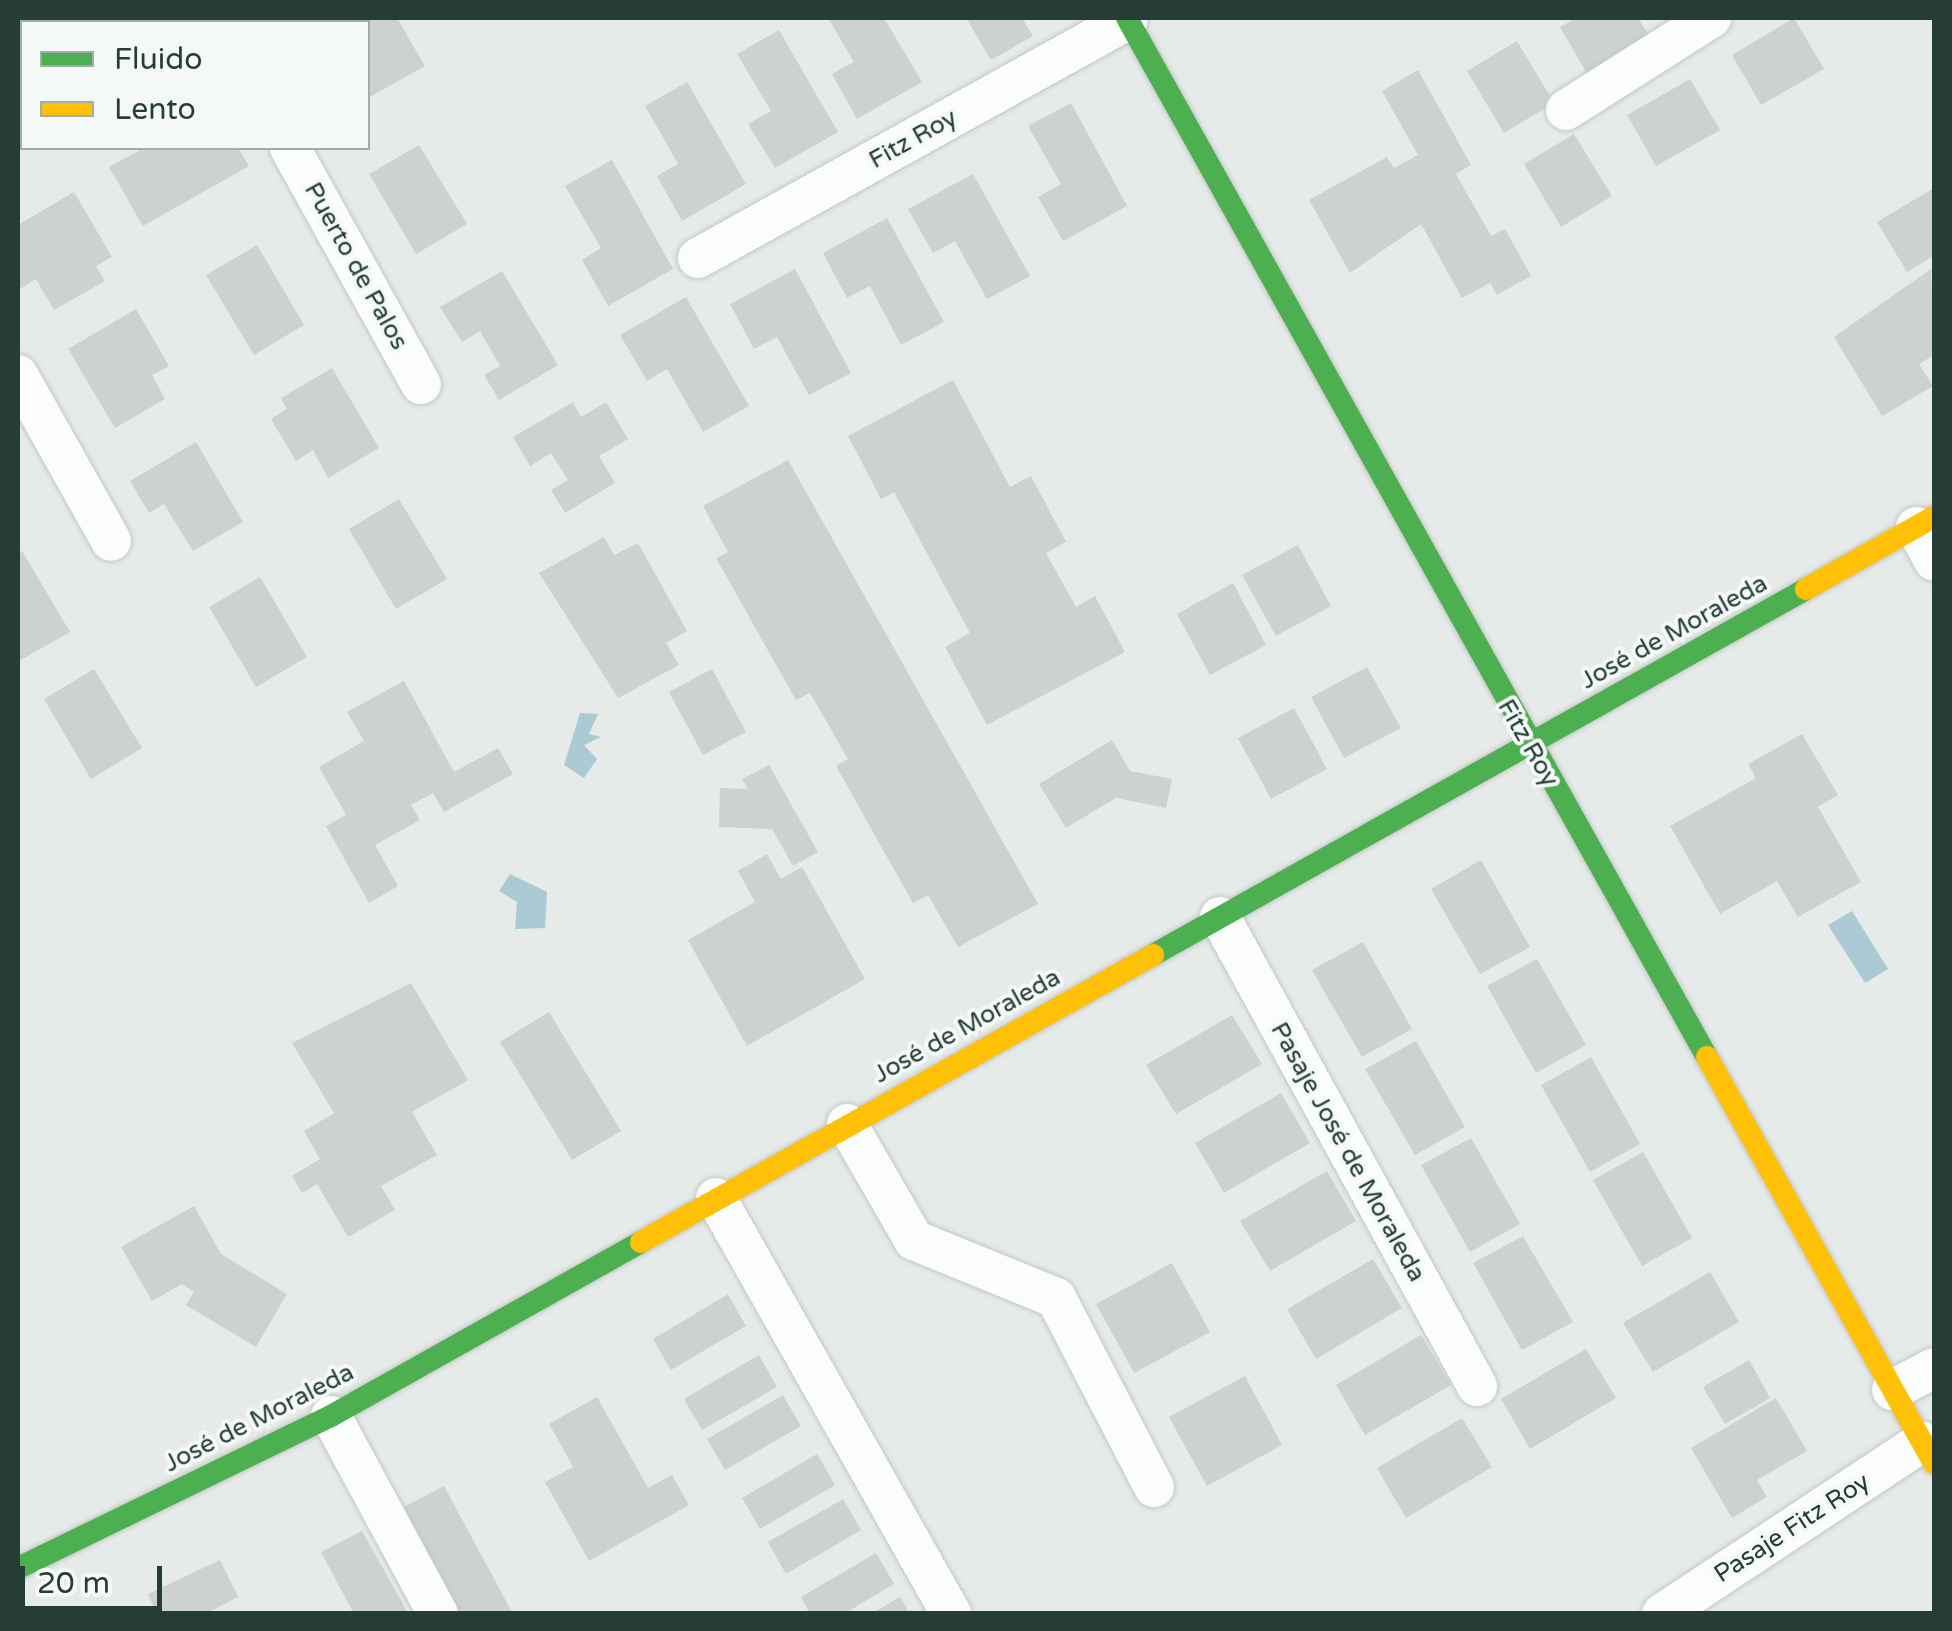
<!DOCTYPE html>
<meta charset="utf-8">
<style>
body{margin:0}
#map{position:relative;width:1952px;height:1631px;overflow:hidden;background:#e6eae8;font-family:"Varela Round",sans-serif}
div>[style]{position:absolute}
.water>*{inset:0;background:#abcad4}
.building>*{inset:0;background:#cdd1d0}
.roads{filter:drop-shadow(0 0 2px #c3c7c5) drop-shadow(0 0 2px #c3c7c5)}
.street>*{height:40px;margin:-20px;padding:0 20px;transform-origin:20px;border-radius:20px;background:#fbfcfc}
.fast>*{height:22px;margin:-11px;padding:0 11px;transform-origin:11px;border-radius:11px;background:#4caf50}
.slow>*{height:22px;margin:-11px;padding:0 11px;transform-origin:11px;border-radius:11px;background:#ffc107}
span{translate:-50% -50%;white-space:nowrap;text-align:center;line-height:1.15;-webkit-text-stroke:8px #f4f9f7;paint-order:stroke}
.street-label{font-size:25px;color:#253c37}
.frame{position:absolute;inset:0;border:20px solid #253c37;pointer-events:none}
.legend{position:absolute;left:20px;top:20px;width:350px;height:130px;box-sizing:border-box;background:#f4f9f7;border:2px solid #a1adaa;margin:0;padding:12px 18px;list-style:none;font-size:30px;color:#253c37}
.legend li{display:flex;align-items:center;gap:20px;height:50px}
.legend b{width:50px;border:2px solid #a1adaa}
.scale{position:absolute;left:20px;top:1566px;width:142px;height:45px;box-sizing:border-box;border:5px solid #253c37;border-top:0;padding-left:12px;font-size:30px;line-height:35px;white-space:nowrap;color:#253c37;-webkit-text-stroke:8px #f4f9f7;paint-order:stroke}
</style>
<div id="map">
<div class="water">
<i style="clip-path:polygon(580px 713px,598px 714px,589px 734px,601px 737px,584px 745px,597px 759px,584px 778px,564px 765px)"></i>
<i style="clip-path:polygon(510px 874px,547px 892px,545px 928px,515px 929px,517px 902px,499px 891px)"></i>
<i style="clip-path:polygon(1852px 911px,1888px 969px,1865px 983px,1828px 925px)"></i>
</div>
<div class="building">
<i style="clip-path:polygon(397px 18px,425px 66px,368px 98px,368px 20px)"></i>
<i style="clip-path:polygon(828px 18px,884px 18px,922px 82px,857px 119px,832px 74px,854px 62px)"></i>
<i style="clip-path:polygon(966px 18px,1022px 18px,1033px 36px,991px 60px)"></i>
<i style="clip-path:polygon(1576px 18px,1638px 18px,1652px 41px,1589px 77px,1560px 27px)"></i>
<i style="clip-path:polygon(1794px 18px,1824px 69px,1761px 105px,1732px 55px)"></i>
<i style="clip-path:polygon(779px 30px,838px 132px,775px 168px,748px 124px,771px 111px,737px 54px)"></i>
<i style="clip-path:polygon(1517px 41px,1554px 103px,1504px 133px,1467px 71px)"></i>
<i style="clip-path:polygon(1418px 70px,1471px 165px,1456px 174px,1491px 236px,1505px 229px,1531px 276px,1497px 295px,1490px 283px,1462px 298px,1421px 224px,1350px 273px,1309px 200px,1387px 157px,1394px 168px,1418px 155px,1382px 91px)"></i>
<i style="clip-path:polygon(1690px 79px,1720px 130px,1656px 166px,1627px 115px)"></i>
<i style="clip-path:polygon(687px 82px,746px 184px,682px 221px,657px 176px,678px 164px,645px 106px)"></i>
<i style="clip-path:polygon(1071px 103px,1127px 206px,1063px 241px,1038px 197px,1061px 184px,1028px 126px)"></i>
<i style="clip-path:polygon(1574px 134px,1612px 196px,1561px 227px,1524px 164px)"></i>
<i style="clip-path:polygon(419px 145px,467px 224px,416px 254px,369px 174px)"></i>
<i style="clip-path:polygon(144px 148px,238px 148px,249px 166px,143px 226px,109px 167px)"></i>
<i style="clip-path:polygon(612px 160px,673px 269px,608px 306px,582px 260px,601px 248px,565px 186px)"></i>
<i style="clip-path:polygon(973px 174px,1030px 276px,987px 299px,955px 241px,933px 253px,908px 209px)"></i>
<i style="clip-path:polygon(1934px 188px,1934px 256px,1907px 272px,1877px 222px)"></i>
<i style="clip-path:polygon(74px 192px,112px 257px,96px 266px,105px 281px,54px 310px,36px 279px,18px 290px,18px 225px)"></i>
<i style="clip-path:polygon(887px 218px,944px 322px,901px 345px,870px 286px,847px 298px,823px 253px)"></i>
<i style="clip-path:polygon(257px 245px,304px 325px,254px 355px,206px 275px)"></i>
<i style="clip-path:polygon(795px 269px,851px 373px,809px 395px,777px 337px,754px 349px,730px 304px)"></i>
<i style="clip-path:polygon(1931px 269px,1934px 355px,1919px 364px,1933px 386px,1882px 416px,1834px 337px)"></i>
<i style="clip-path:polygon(502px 271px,558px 365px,499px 400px,484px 375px,500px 366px,480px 331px,462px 342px,440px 307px)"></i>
<i style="clip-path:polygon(686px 297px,749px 406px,703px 432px,667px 369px,647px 381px,620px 335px)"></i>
<i style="clip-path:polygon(136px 309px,169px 366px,152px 375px,165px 399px,115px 428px,68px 349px)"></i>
<i style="clip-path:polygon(332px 368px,379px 448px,328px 478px,313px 450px,296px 461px,271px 419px,287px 409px,281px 398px)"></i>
<i style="clip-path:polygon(953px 380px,1010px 487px,1031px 476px,1066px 542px,1046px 553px,1076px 607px,1095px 596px,1125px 652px,987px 725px,945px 647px,970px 633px,894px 492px,881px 499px,848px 436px)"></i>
<i style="clip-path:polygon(573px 402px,581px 417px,606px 402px,628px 439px,599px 456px,615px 483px,565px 513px,551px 490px,568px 480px,551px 453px,530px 466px,513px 437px)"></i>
<i style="clip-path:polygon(196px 442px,243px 522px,193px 551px,164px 504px,149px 513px,130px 481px)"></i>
<i style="clip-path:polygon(788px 460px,1038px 904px,958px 947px,928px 895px,913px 903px,836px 766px,848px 759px,810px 693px,796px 700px,716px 558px,728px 552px,703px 506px)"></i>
<i style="clip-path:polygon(399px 499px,447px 579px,396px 609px,349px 529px)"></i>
<i style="clip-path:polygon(604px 537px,614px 555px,638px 543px,687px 631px,666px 643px,679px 665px,618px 698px,539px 573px)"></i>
<i style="clip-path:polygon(1298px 545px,1331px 606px,1276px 636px,1242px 575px)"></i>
<i style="clip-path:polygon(22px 551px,70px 632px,19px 661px,18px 554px)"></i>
<i style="clip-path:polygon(260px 577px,307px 657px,256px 687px,209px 607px)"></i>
<i style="clip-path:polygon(1233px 583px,1266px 645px,1210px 675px,1177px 614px)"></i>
<i style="clip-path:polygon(1367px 667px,1401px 728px,1344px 758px,1311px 697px)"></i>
<i style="clip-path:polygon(94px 669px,142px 748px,91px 779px,44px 699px)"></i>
<i style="clip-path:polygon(712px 669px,746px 732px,703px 755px,669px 692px)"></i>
<i style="clip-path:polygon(404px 681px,454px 772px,498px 748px,513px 774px,444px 812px,433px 793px,411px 805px,420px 820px,375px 845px,398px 886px,369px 903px,326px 826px,346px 815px,319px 767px,364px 741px,347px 712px)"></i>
<i style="clip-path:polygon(1294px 708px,1327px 769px,1271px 799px,1238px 738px)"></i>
<i style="clip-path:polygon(1802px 734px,1838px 795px,1818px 807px,1861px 882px,1798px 917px,1777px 881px,1720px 914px,1670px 826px,1756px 778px,1748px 764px)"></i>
<i style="clip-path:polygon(1112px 740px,1130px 771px,1172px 779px,1166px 808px,1116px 798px,1066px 828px,1039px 784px)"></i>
<i style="clip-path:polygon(769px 765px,818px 852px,793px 866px,772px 829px,719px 827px,720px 788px,748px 789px,742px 779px)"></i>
<i style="clip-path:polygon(767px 854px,781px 879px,802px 867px,865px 979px,747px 1046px,688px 940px,755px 902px,738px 871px)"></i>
<i style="clip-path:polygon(1481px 860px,1530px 947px,1480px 974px,1431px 889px)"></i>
<i style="clip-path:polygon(1363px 942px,1412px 1029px,1362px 1057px,1312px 970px)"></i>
<i style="clip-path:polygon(1537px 959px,1586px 1045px,1536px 1073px,1487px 986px)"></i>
<i style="clip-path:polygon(411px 983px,468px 1080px,412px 1112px,437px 1155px,381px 1186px,395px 1210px,348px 1237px,317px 1184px,302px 1193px,292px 1176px,320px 1159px,304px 1131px,334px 1113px,292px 1043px)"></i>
<i style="clip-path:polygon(549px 1012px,621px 1131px,572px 1160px,500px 1042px)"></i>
<i style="clip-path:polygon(1232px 1015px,1262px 1064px,1176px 1114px,1146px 1065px)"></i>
<i style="clip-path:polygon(1416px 1041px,1465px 1127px,1415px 1155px,1365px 1069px)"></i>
<i style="clip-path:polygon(1591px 1057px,1640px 1144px,1590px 1172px,1541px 1085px)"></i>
<i style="clip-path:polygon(1281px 1093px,1310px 1143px,1224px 1193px,1195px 1143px)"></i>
<i style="clip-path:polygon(1471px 1138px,1520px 1224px,1470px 1252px,1421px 1165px)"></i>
<i style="clip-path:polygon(1643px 1152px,1692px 1238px,1642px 1266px,1593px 1180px)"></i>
<i style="clip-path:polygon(1327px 1171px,1356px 1221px,1270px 1271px,1240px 1221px)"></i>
<i style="clip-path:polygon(194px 1206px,221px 1254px,287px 1294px,256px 1347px,186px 1305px,194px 1292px,182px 1284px,152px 1301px,121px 1247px)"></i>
<i style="clip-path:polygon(1523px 1236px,1573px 1322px,1522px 1350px,1473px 1263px)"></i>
<i style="clip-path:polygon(1373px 1259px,1402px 1308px,1316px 1359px,1287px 1309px)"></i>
<i style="clip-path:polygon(1172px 1263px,1210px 1332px,1134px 1373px,1096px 1304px)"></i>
<i style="clip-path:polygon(1710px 1272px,1739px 1322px,1653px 1372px,1623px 1323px)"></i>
<i style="clip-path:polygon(728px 1294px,746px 1326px,671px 1370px,653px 1339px)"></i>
<i style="clip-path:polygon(1421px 1335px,1451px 1385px,1365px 1435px,1336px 1385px)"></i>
<i style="clip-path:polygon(1586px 1349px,1616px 1398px,1530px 1449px,1501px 1399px)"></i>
<i style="clip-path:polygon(759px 1355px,777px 1387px,702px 1430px,684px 1399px)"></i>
<i style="clip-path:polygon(1749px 1360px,1770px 1398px,1725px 1424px,1703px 1387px)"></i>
<i style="clip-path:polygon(1245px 1376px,1282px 1445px,1207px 1486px,1169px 1417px)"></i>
<i style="clip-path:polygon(783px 1395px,801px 1426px,725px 1470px,707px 1439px)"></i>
<i style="clip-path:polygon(597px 1397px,648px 1488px,672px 1475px,689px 1505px,589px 1561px,545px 1482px,573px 1467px,549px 1424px)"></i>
<i style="clip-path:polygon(1776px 1398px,1807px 1451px,1757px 1480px,1767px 1497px,1732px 1518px,1691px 1448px)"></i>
<i style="clip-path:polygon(1462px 1418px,1492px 1467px,1406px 1518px,1377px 1468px)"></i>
<i style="clip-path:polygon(817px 1454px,835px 1485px,760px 1529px,742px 1498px)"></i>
<i style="clip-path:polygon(444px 1486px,513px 1614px,460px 1614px,402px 1508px)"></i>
<i style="clip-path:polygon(843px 1499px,861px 1530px,786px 1574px,768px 1542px)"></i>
<i style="clip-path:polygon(362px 1531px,403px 1604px,408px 1614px,354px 1614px,321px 1552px)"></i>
<i style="clip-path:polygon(876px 1553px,894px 1584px,844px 1614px,810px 1614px,801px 1597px)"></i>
<i style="clip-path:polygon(220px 1560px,238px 1597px,205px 1614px,157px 1614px,148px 1594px)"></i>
<i style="clip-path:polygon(900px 1597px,910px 1614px,871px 1614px)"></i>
</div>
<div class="roads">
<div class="street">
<i style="left:219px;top:18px;width:5px;rotate:53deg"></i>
<i style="left:168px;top:22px;width:10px;rotate:-24deg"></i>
<i style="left:18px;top:106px;width:5px;rotate:-37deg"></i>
<i style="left:1566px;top:110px;width:172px;rotate:-32.4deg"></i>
<i style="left:290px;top:148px;width:270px;rotate:61deg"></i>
<i style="left:698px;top:258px;width:491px;rotate:-29deg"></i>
<i style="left:18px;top:375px;width:190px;rotate:60.7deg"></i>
<i style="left:1916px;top:527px;width:38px;rotate:62deg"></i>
<i style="left:1220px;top:917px;width:535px;rotate:61.28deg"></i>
<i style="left:847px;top:1124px;width:134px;rotate:60deg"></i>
<i style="left:914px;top:1240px;width:153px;rotate:22.2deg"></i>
<i style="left:1056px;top:1298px;width:213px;rotate:62.6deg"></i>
<i style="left:716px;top:1198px;width:478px;rotate:60.5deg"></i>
<i style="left:1892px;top:1390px;width:47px;rotate:-27.6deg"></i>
<i style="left:331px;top:1416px;width:225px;rotate:61.6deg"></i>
<i style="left:1662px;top:1614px;width:312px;rotate:-33.5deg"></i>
</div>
<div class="fast">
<i style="left:1127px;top:18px;width:1190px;rotate:60.83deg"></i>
<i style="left:1153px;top:955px;width:749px;rotate:-29.27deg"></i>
<i style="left:18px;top:1568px;width:348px;rotate:-25.9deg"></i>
<i style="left:331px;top:1416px;width:355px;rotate:-29.3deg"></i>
</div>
<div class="slow">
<i style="left:1806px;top:589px;width:147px;rotate:-29.4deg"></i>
<i style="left:1707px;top:1057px;width:465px;rotate:60.8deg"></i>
<i style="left:641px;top:1242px;width:587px;rotate:-29.27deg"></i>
</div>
</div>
<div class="street-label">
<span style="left:913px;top:139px;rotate:-29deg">Fitz Roy</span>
<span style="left:356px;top:266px;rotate:61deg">Puerto de Palos</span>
<span style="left:1674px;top:632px;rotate:-29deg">José de Moraleda</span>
<span style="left:1528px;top:743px;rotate:60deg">Fitz Roy</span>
<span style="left:967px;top:1026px;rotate:-29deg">José de Moraleda</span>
<span style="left:1348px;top:1152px;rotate:61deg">Pasaje José de Moraleda</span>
<span style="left:259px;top:1418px;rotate:-27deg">José de Moraleda</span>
<span style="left:1792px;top:1528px;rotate:-33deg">Pasaje Fitz Roy</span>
</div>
<div class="frame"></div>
<ul class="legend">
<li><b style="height:12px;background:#4caf50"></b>Fluido</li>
<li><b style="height:12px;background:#ffc107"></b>Lento</li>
</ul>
<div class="scale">20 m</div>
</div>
